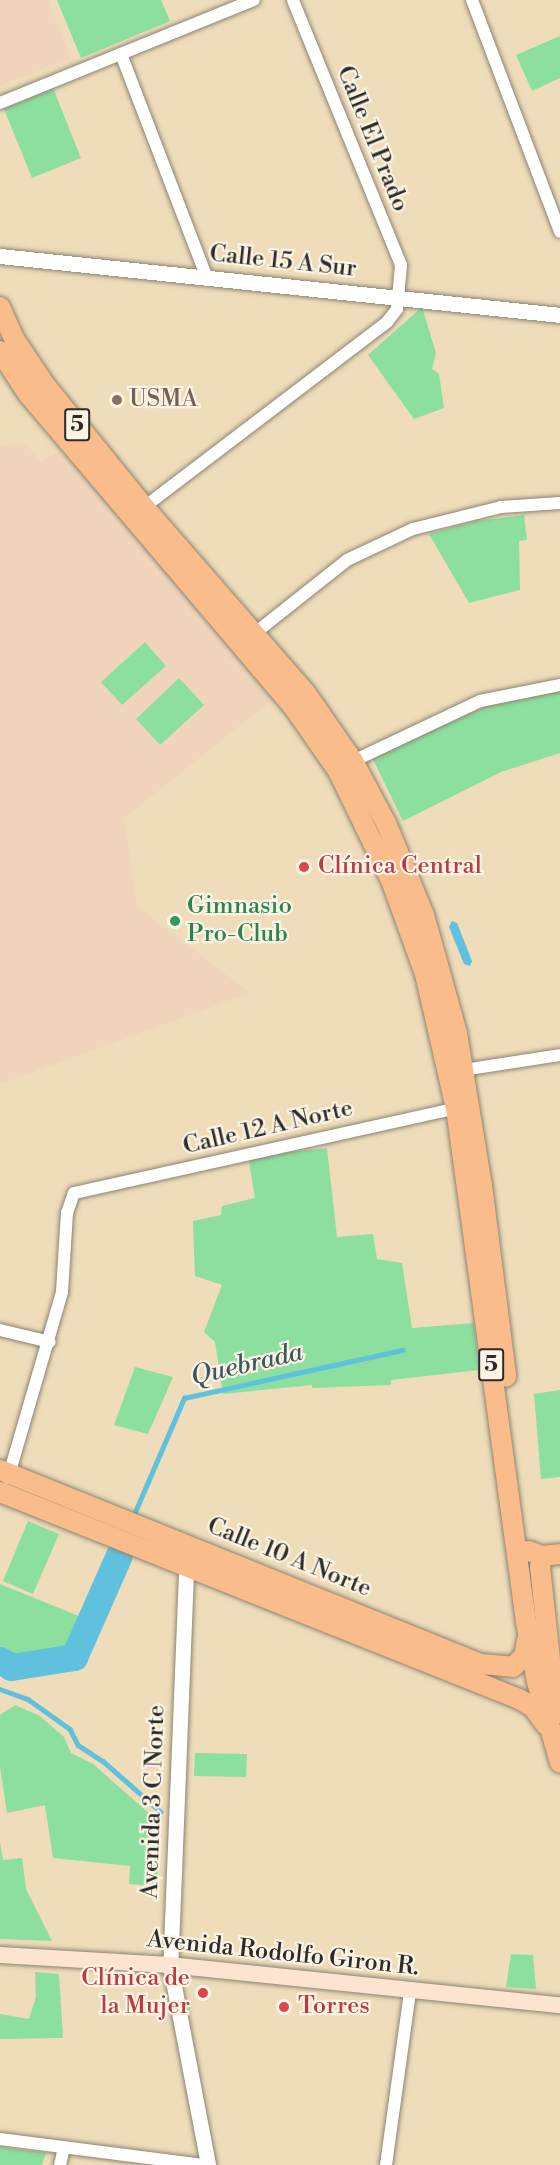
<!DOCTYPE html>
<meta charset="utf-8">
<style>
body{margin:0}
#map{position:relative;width:560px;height:2165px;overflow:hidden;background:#eedcba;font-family:"Libre Bodoni",serif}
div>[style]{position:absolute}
.built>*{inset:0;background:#f0d5bc}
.green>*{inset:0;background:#8cdf9f}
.water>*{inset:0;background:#5fc1dd}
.stream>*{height:4.5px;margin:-2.25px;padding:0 2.25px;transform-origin:2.25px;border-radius:2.25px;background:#5fc1dd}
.river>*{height:27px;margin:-13.5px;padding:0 13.5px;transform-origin:13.5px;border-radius:13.5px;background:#5fc1dd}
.roads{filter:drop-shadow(0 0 2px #8c8472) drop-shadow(0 0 2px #8c8472)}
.minor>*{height:12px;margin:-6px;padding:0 6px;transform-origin:6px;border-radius:6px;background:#fff}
.tertiary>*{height:15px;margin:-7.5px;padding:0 7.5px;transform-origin:7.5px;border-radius:7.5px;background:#fff}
.secondary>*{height:16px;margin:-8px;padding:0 8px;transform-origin:8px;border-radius:8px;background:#fde4d1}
.primary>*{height:20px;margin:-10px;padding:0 10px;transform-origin:10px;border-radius:10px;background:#fabc8b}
.dots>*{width:16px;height:16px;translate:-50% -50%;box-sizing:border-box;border:3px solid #fcf5e5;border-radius:50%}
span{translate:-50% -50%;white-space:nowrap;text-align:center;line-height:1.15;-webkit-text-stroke:4.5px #fcf5e5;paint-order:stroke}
.shield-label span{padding:2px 4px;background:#fcf5e5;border:2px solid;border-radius:4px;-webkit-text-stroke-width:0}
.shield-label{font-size:22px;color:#2b2b2b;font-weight:700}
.street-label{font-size:24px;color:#2b2b2b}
.education-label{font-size:24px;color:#785e54}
.left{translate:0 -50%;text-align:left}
.health-label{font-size:24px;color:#be3a42}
.right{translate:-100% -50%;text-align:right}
.leisure-label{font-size:24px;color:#27864d}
.water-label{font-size:26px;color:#3b5860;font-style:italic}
</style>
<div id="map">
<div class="built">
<i style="clip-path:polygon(0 0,48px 0,71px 58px,0 86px)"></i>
<i style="clip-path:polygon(25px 443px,41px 462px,62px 448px,275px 698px,124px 818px,137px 906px,250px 993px,0 1084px,0 446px)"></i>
</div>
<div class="green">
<i style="clip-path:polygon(57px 0,161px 0,170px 21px,81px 58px)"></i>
<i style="clip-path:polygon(560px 36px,560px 78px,532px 91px,516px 55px)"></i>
<i style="clip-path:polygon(53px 88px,81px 158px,32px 178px,4px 109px)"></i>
<i style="clip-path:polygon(422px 307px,436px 353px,432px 369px,439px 374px,444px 408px,414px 419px,368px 355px)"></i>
<i style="clip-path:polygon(524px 515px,527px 540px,519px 541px,520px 590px,469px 603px,429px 534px,476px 521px)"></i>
<i style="clip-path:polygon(145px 642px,166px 666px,122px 705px,101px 682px)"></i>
<i style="clip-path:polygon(179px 678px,204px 705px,160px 745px,136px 719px)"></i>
<i style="clip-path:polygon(560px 691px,560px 753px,501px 772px,403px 821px,372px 757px,485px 707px)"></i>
<i style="clip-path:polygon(327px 1148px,337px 1237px,373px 1234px,377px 1259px,402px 1263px,412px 1328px,474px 1323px,479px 1370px,391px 1380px,391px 1385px,312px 1388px,312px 1385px,223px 1394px,215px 1342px,204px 1332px,222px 1285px,195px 1276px,193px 1221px,221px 1215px,222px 1206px,255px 1198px,248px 1156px)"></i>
<i style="clip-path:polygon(135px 1367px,173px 1377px,148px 1434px,114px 1425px)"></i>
<i style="clip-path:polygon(560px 1390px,560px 1477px,541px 1479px,534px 1394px)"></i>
<i style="clip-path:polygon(28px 1521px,59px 1534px,33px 1594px,3px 1581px)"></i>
<i style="clip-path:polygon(0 1584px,81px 1617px,66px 1649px,12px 1658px,0 1650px)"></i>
<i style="clip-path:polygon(15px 1705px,40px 1716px,64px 1737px,71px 1753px,93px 1764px,160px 1823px,157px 1886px,129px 1884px,130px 1866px,53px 1858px,45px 1805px,7px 1813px,0 1767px,0 1715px)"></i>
<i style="clip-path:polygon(195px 1753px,247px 1754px,246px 1777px,194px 1776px)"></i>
<i style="clip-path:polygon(0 1842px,3px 1860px,22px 1858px,26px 1889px,52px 1941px,0 1939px)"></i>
<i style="clip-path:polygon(511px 1954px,533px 1955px,536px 1989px,506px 1987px)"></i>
<i style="clip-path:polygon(35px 1972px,59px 1974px,63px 2038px,0 2039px,0 2014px,29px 2019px,36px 1997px)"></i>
<i style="clip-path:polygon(0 2147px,46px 2153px,42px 2165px,0 2165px)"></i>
</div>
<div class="water">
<i style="clip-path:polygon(452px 921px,457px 923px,472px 961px,470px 966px,464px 964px,449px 927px)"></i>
</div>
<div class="stream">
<i style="left:135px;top:1512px;width:124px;rotate:-66.7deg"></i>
<i style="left:184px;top:1398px;width:224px;rotate:-12.4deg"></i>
<i style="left:0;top:1689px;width:30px;rotate:20deg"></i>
<i style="left:28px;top:1699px;width:52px;rotate:35.5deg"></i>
<i style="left:70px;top:1729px;width:18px;rotate:63deg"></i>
<i style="left:78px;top:1745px;width:30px;rotate:33deg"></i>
<i style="left:103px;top:1761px;width:77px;rotate:41.3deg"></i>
</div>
<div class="river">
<i style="left:0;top:1660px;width:13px;rotate:32deg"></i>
<i style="left:11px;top:1667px;width:64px;rotate:-9deg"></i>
<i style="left:74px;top:1657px;width:111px;rotate:-66.2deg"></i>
</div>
<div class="roads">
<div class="minor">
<i style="left:472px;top:0;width:248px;rotate:69.2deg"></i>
<i style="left:121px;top:54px;width:238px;rotate:69deg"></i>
<i style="left:0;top:103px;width:274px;rotate:-22.1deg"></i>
<i style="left:139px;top:511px;width:312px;rotate:-37.3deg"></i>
<i style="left:387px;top:322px;width:16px;rotate:-52deg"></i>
<i style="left:397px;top:309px;width:44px;rotate:-84.8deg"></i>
<i style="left:401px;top:265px;width:286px;rotate:-112.2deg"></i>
<i style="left:250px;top:637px;width:124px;rotate:-38.4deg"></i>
<i style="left:347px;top:560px;width:73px;rotate:-25.2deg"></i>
<i style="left:413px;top:529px;width:91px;rotate:-14deg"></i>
<i style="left:501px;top:507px;width:59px;rotate:-3.9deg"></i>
<i style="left:349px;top:763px;width:145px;rotate:-25.3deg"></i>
<i style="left:480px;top:701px;width:82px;rotate:-11.3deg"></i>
<i style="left:457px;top:1071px;width:104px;rotate:-8.8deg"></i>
<i style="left:0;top:1330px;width:51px;rotate:13.5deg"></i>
<i style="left:8px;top:1478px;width:194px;rotate:-73.8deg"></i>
<i style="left:62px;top:1292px;width:79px;rotate:-86.4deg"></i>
<i style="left:67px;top:1213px;width:21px;rotate:-71deg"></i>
<i style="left:74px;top:1193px;width:396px;rotate:-12.5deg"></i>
<i style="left:0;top:2139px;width:205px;rotate:7.3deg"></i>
<i style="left:60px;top:2165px;width:18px;rotate:-77deg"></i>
<i style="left:386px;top:2165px;width:175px;rotate:-82.1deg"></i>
</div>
<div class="tertiary">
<i style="left:0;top:256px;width:563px;rotate:6.01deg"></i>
<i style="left:190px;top:1557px;width:16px;rotate:104deg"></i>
<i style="left:186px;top:1573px;width:392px;rotate:92.3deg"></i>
<i style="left:170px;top:1965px;width:204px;rotate:79.2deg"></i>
</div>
<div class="secondary">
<i style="left:0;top:1955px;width:170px;rotate:3.4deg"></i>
<i style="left:170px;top:1965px;width:392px;rotate:5.9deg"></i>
</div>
<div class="primary">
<i style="left:0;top:307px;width:36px;rotate:66deg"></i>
<i style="left:15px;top:340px;width:54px;rotate:56.3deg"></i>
<i style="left:45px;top:385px;width:157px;rotate:50.9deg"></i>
<i style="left:144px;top:507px;width:245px;rotate:49deg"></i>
<i style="left:305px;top:692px;width:84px;rotate:55.2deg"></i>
<i style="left:353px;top:761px;width:72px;rotate:62deg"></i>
<i style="left:387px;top:825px;width:97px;rotate:67.7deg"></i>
<i style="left:424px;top:915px;width:123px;rotate:74.4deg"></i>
<i style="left:457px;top:1033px;width:154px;rotate:80.7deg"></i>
<i style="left:482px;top:1185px;width:193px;rotate:82.8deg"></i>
<i style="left:0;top:351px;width:51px;rotate:56.9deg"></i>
<i style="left:28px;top:394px;width:409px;rotate:49.7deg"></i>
<i style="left:293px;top:706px;width:79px;rotate:55.3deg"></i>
<i style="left:338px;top:771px;width:121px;rotate:64.1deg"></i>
<i style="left:391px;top:880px;width:100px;rotate:70.1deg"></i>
<i style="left:425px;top:974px;width:138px;rotate:77deg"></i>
<i style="left:456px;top:1108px;width:519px;rotate:82.24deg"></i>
<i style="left:526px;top:1622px;width:61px;rotate:79.6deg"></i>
<i style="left:537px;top:1682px;width:84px;rotate:74.1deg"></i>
<i style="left:0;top:1470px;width:519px;rotate:21.97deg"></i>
<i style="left:481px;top:1664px;width:32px;rotate:5deg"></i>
<i style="left:513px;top:1667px;width:16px;rotate:-45deg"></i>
<i style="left:524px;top:1656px;width:16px;rotate:-79deg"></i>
<i style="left:0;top:1492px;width:559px;rotate:21.74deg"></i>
<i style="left:519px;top:1699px;width:16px;rotate:30deg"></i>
<i style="left:533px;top:1707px;width:22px;rotate:54deg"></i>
<i style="left:529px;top:1551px;width:14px;rotate:21deg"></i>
<i style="left:542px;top:1556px;width:18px;rotate:-6deg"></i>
<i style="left:542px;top:1556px;width:11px;rotate:100deg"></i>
<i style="left:540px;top:1567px;width:148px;rotate:83.8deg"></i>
</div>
</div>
<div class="dots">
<i style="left:117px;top:400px;background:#8d6e63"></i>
<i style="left:304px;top:867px;background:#e0444e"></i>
<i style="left:175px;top:921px;background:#2e9e5b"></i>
<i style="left:203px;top:1993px;background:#e0444e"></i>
<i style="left:284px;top:2007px;background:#e0444e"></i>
</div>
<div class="shield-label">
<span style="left:77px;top:425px">5</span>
<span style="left:491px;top:1365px">5</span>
</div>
<div class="street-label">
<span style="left:372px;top:139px;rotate:68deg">Calle El Prado</span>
<span style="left:283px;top:262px;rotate:6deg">Calle 15 A Sur</span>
<span style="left:268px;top:1128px;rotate:-13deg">Calle 12 A Norte</span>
<span style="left:289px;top:1558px;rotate:22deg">Calle 10 A Norte</span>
<span style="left:154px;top:1802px;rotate:-88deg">Avenida 3 C Norte</span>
<span style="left:283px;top:1954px;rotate:6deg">Avenida Rodolfo Giron R.</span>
</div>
<div class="education-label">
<span class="left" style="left:129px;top:400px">USMA</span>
</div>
<div class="health-label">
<span class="left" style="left:318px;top:867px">Clínica Central</span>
<span class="right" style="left:190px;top:1993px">Clínica de<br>la Mujer</span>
<span class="left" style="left:298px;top:2007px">Torres</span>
</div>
<div class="leisure-label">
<span class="left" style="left:187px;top:921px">Gimnasio<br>Pro-Club</span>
</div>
<div class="water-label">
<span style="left:247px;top:1365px;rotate:-13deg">Quebrada</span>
</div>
</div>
